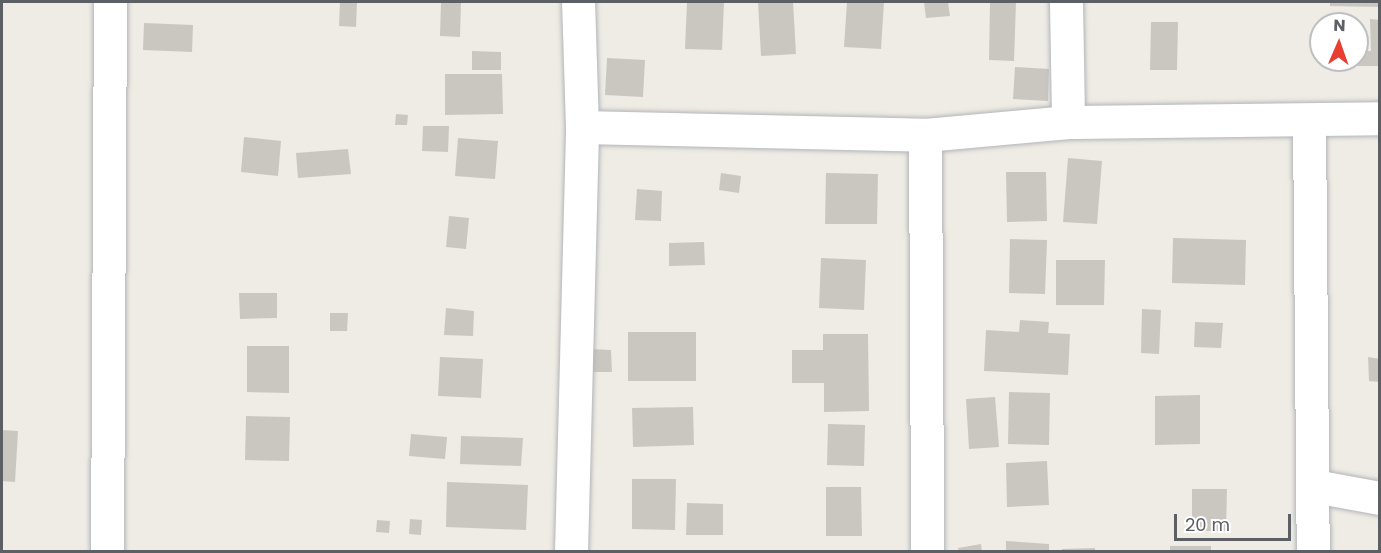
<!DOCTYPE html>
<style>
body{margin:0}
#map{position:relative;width:1381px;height:553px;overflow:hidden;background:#eeece4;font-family:Poppins,sans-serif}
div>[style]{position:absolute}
.building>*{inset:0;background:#cac7c1}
.roads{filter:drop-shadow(0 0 2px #b2b5b9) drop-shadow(0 0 2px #b2b5b9)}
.minor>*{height:33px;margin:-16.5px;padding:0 16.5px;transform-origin:16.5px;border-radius:16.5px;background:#fff}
span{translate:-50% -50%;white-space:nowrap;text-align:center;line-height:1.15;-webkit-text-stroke:4.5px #fff;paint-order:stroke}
.frame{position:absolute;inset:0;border:3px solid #5c6064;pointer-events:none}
.north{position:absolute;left:1309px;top:12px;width:60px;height:60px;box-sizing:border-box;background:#fff;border:2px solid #bebfc1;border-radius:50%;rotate:2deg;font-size:16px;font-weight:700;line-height:24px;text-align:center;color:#5c6064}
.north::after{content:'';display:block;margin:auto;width:21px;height:27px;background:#e74032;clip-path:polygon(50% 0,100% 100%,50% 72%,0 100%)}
.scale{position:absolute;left:1174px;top:514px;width:117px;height:27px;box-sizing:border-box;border:3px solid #5c6064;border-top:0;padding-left:8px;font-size:18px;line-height:21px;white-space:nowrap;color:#5c6064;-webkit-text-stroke:4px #fff;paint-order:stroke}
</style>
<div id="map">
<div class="building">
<i style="clip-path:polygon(340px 2px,357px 2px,356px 27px,339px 26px)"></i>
<i style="clip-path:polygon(441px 2px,461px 2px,460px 37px,440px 36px)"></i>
<i style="clip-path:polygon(687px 2px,724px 2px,722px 50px,685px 49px)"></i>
<i style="clip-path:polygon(758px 2px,793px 2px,796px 54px,761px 56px)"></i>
<i style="clip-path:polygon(847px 2px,884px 2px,881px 49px,844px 47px)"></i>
<i style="clip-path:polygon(924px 2px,948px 2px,950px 16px,926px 18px)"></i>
<i style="clip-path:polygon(990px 2px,1016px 2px,1014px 61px,989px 60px)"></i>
<i style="clip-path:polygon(1330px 2px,1380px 2px,1380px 7px,1330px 6px)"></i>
<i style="clip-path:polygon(1370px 19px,1380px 20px,1380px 66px,1348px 66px,1348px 60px,1357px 60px,1357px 51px,1371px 51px)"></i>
<i style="clip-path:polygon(1151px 22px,1178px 22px,1177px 70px,1150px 70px)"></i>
<i style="clip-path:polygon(144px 23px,193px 25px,192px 52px,143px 50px)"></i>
<i style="clip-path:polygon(472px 51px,501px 52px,501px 70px,472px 70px)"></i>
<i style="clip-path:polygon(607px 58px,645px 60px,643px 97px,605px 95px)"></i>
<i style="clip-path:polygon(1015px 67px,1049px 69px,1048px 101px,1013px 99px)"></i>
<i style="clip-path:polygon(445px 74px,502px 74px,503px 114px,445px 115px)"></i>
<i style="clip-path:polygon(396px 114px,408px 115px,407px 125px,395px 125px)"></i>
<i style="clip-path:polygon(423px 126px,449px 126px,448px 152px,422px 151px)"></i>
<i style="clip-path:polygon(244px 137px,281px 141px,278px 176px,241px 172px)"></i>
<i style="clip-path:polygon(458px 138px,498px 141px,495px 179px,455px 176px)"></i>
<i style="clip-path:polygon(348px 149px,351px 174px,298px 178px,296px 153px)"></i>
<i style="clip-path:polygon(1068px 158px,1102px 161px,1097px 224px,1063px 222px)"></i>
<i style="clip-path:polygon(1006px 172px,1046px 172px,1047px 221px,1007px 222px)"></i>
<i style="clip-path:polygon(721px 173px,741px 176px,739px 193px,719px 190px)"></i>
<i style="clip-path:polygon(826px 173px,878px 174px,877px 224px,825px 224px)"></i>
<i style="clip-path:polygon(637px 189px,662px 191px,661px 221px,635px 220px)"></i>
<i style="clip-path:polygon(449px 216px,469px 218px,466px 249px,446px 247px)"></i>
<i style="clip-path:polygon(1173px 238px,1246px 240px,1245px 285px,1172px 283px)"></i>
<i style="clip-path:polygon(1010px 239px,1047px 240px,1045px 294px,1009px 293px)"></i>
<i style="clip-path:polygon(704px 242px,705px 265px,669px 266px,669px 243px)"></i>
<i style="clip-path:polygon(821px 258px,866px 260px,864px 310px,819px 308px)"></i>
<i style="clip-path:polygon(1056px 260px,1105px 260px,1104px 305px,1056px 305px)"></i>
<i style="clip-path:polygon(239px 293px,277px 293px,277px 318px,240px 319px)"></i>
<i style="clip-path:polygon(446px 308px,474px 311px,473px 336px,444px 335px)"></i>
<i style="clip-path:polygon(1142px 309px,1161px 310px,1159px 354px,1141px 353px)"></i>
<i style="clip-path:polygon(330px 313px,348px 313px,347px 331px,330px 331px)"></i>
<i style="clip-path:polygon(1020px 320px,1049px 322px,1048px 333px,1070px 334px,1068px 375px,984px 371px,986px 330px,1019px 332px)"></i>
<i style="clip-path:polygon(1195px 322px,1223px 323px,1221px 348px,1194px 347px)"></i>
<i style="clip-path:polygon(628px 332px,696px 332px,696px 381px,628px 381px)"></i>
<i style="clip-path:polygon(823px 334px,868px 334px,869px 411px,824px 412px,824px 383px,792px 383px,792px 350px,823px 350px)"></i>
<i style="clip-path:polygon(247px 346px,289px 346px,289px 393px,247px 392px)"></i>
<i style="clip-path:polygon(589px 349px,611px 350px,612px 372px,589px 372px)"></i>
<i style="clip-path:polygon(440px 357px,483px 359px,481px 398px,438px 396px)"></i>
<i style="clip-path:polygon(1368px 357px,1380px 359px,1380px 382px,1369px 381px)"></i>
<i style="clip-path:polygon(1009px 392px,1050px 393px,1049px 445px,1008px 444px)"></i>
<i style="clip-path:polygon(1200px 395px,1200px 444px,1155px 445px,1155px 396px)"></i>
<i style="clip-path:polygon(995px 397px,999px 447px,969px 449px,966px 399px)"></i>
<i style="clip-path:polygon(693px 407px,694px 445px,633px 447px,632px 408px)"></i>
<i style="clip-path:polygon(246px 416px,290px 417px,289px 461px,245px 460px)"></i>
<i style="clip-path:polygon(828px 424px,865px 425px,864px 466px,827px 465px)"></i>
<i style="clip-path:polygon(2px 430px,18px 431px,15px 482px,2px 481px)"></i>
<i style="clip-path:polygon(411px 434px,447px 437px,445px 459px,409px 456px)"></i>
<i style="clip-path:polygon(461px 436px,523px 438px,521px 466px,460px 464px)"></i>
<i style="clip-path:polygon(1047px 461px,1049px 505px,1007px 507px,1006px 463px)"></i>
<i style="clip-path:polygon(632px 479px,676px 479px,675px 530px,632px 529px)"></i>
<i style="clip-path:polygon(447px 482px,528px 485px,526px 530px,446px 527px)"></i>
<i style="clip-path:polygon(826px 487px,861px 487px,862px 536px,826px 536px)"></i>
<i style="clip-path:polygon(1192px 489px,1227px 489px,1226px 531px,1192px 531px)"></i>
<i style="clip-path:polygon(687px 503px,723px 504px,723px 535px,686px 535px)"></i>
<i style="clip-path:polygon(410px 519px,422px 520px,421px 535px,409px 534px)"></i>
<i style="clip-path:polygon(377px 520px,390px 521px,389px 533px,376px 532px)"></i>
<i style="clip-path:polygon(1006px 541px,1049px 544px,1049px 552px,1006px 552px)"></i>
<i style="clip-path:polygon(981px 544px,982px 552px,959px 552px,958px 548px)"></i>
<i style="clip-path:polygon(1170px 546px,1211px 546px,1211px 552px,1170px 552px)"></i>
<i style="clip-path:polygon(1095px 548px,1095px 552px,1062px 552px,1062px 549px)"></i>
</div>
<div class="roads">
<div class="minor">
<i style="left:1066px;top:2px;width:120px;rotate:89deg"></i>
<i style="left:1309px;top:120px;width:432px;rotate:89.5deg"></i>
<i style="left:582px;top:127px;width:343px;rotate:1.3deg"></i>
<i style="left:925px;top:135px;width:144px;rotate:-5.2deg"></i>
<i style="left:1068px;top:122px;width:312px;rotate:-0.7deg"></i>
<i style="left:925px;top:135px;width:417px;rotate:89.7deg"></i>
<i style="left:1314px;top:486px;width:67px;rotate:10.3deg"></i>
<i style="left:107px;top:552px;width:550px;rotate:-89.69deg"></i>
<i style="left:571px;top:552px;width:425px;rotate:-88.5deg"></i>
<i style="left:582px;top:127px;width:125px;rotate:-91.8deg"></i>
</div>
</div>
<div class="frame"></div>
<div class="north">N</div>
<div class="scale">20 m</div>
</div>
